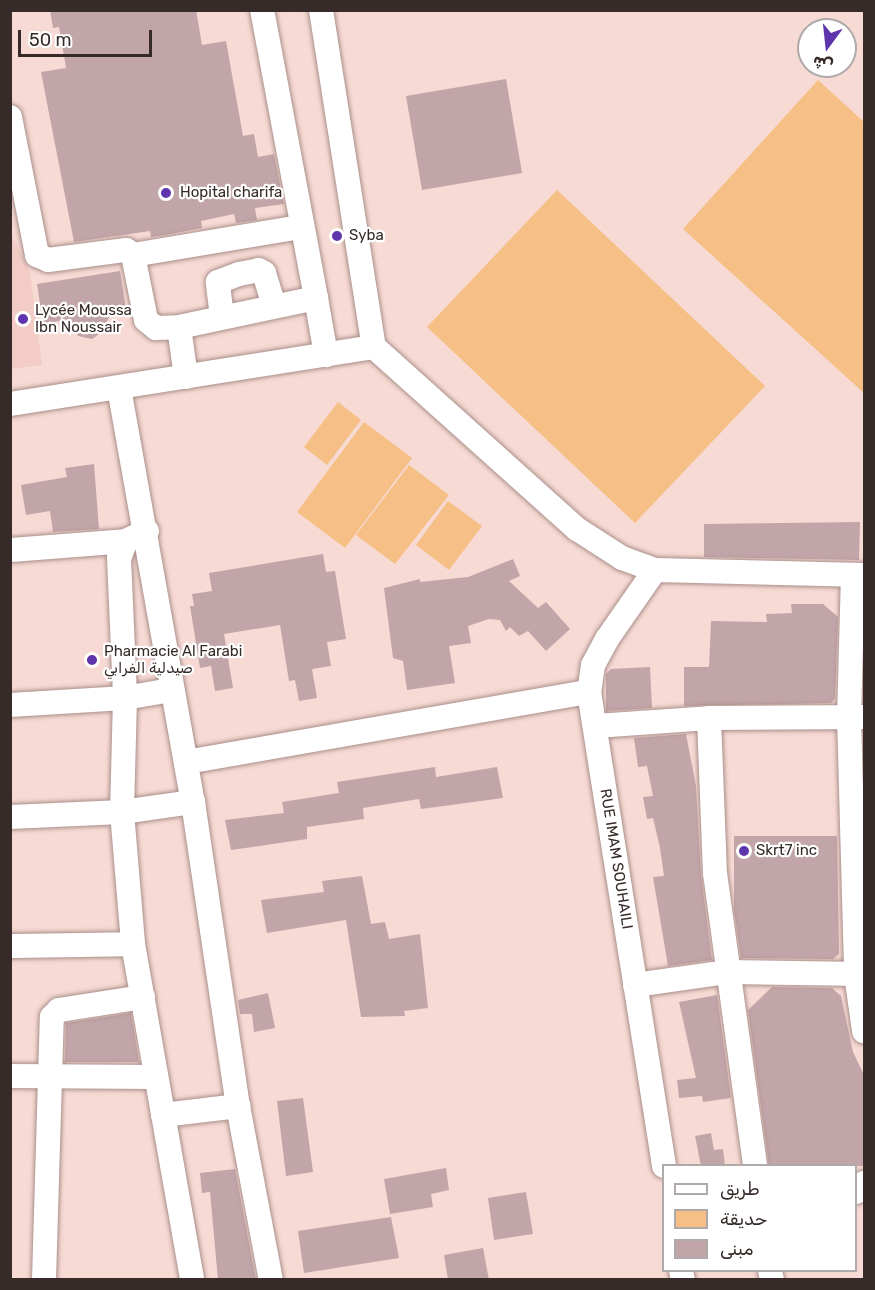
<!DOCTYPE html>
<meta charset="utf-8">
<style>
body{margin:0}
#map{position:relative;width:875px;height:1290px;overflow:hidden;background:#f7dad4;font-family:Rubik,"Noto Sans Arabic",sans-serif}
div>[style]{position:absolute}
.built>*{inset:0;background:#f2ccc5}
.green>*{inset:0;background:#f6bf85}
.building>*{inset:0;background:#c2a5a8}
.roads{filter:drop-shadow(0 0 2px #aa8f8a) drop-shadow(0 0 2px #aa8f8a)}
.minor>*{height:24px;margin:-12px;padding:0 12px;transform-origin:12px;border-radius:12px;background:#fff}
.dots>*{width:16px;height:16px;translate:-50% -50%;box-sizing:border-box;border:3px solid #fff;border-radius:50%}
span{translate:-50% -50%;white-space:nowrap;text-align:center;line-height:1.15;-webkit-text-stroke:4.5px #fff;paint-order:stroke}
.poi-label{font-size:15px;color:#362b29}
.left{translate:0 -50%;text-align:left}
.street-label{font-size:15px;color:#362b29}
.frame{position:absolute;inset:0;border:12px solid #362b29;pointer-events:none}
.legend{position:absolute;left:662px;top:1164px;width:195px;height:108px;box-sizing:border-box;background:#fff;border:2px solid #afaaa9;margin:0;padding:8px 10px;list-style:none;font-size:18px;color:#362b29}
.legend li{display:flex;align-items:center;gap:12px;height:30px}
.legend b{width:30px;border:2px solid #afaaa9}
.north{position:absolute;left:797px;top:18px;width:60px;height:60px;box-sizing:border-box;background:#fff;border:2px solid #afaaa9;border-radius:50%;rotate:195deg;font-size:16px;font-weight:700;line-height:24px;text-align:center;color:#362b29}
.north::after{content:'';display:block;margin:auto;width:21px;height:27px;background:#5f35ad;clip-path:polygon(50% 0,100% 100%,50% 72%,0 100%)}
.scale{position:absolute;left:18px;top:30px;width:134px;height:27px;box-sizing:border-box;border:3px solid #362b29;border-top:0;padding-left:8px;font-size:18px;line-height:21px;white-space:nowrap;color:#362b29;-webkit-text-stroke:4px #fff;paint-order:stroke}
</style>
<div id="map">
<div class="built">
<i style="clip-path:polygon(10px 232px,30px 272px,42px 365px,11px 369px)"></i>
</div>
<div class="green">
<i style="clip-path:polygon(818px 80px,864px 122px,864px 393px,683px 229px)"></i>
<i style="clip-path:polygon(557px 190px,765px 386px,635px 523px,427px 327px)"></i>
<i style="clip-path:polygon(338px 402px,361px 420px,327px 465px,304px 447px)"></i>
<i style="clip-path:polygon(364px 422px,412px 458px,345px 548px,297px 512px)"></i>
<i style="clip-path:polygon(409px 465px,449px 495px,395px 564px,356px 535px)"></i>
<i style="clip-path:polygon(448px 501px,482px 526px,449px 570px,416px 545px)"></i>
</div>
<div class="building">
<i style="clip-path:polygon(50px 10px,196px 10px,202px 45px,226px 41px,243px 136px,254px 134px,258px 157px,274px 154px,284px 204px,255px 208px,257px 220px,236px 223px,234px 214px,201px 221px,202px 228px,165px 235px,151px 237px,150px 231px,74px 242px,41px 72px,66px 68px,59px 27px,53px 28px)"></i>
<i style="clip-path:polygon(506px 79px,522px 173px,422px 190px,406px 96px)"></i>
<i style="clip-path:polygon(120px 271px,126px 309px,112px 311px,102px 332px,92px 339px,78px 336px,65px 320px,43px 324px,37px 284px)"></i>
<i style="clip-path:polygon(94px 464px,99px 529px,53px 532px,50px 511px,26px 515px,21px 485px,67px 477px,65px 468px)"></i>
<i style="clip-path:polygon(860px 522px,859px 560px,704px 557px,704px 524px)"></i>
<i style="clip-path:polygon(323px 554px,326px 572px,335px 571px,346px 639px,327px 642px,331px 666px,312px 669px,317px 698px,299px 701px,295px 680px,289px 681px,280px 625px,224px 634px,233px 688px,215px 691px,211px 666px,200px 668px,190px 606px,194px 606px,192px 594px,212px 591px,209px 573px)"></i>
<i style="clip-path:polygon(513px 559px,520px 576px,509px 581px,538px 608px,546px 602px,570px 629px,546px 651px,528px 631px,519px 636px,510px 627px,506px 631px,500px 620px,489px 619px,468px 626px,471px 643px,449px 646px,455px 683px,407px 690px,403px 661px,393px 658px,384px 588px,420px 579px,420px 582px,468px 577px)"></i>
<i style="clip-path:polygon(791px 604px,823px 604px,838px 617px,835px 699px,831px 703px,684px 706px,684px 667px,709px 667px,711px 621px,767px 622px,766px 614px,792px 613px)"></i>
<i style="clip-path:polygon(650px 667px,652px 708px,606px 711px,606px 674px,611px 669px)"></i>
<i style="clip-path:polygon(686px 734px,696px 786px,701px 875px,712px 960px,668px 966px,653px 877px,664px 876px,660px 848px,653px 818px,647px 819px,643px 797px,653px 796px,647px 766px,638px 767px,634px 738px)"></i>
<i style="clip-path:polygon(435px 767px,436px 777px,497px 767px,503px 798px,421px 809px,419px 799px,363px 808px,364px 819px,307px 827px,307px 839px,231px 850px,225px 820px,284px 813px,282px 802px,339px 793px,337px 782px)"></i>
<i style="clip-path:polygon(734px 836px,837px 836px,839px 954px,833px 959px,741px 958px,734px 909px)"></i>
<i style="clip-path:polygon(362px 876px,371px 924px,385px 922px,389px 939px,420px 934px,428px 1008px,404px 1011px,405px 1016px,361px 1017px,346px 920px,267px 933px,261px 900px,324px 892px,322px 881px)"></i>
<i style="clip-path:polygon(772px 987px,832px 988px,841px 996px,853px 1052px,864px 1075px,864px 1166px,769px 1166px,748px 1010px)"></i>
<i style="clip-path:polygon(268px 993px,275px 1028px,254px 1032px,252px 1014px,240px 1014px,238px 1000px)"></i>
<i style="clip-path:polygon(717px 995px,731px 1098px,703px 1102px,702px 1096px,679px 1098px,677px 1080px,696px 1078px,679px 1002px)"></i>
<i style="clip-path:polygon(131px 1013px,139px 1062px,65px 1062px,66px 1023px)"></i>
<i style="clip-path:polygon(303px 1098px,313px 1172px,286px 1176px,277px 1101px)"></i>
<i style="clip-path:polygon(711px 1133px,714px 1150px,723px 1149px,725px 1166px,701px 1166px,695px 1136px)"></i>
<i style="clip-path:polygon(446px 1168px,449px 1190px,431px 1194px,433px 1207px,390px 1214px,384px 1179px)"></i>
<i style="clip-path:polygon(235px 1169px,256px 1280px,218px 1280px,210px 1192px,202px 1193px,200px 1173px)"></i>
<i style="clip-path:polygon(526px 1192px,533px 1234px,494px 1240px,488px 1198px)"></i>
<i style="clip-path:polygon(391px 1217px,399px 1258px,304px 1273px,298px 1231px)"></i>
<i style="clip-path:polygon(483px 1248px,489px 1280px,448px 1280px,444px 1255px)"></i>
</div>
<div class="roads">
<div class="minor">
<i style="left:321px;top:10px;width:341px;rotate:81.1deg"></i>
<i style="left:374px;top:347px;width:273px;rotate:41.9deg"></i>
<i style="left:577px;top:529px;width:54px;rotate:32.8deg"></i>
<i style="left:622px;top:558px;width:35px;rotate:20deg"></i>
<i style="left:655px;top:570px;width:209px;rotate:1.4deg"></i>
<i style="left:10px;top:117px;width:141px;rotate:78.9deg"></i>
<i style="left:37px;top:255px;width:12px;rotate:24deg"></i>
<i style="left:48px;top:260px;width:79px;rotate:-7.3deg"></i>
<i style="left:126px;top:250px;width:9px;rotate:36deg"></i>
<i style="left:133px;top:255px;width:66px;rotate:78.7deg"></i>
<i style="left:146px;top:320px;width:13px;rotate:39deg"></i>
<i style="left:156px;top:328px;width:23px;rotate:-2deg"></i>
<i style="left:133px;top:255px;width:170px;rotate:-9.5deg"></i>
<i style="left:316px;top:298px;width:58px;rotate:80deg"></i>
<i style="left:222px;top:317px;width:35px;rotate:-97deg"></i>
<i style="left:218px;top:282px;width:22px;rotate:-21deg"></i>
<i style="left:239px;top:274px;width:20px;rotate:-11deg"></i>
<i style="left:259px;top:270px;width:6px;rotate:31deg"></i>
<i style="left:264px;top:273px;width:34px;rotate:73deg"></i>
<i style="left:186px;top:377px;width:50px;rotate:-98deg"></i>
<i style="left:179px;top:327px;width:140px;rotate:-12deg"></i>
<i style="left:316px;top:298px;width:293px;rotate:-100.6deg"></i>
<i style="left:119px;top:388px;width:421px;rotate:79.9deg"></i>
<i style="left:193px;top:802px;width:307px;rotate:81.6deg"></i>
<i style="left:238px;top:1106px;width:177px;rotate:79.3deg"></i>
<i style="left:10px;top:404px;width:368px;rotate:-8.9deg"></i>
<i style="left:147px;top:531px;width:23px;rotate:155deg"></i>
<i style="left:126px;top:541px;width:18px;rotate:112deg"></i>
<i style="left:119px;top:558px;width:140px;rotate:87.5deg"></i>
<i style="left:125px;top:698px;width:114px;rotate:91.5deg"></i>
<i style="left:122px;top:812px;width:132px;rotate:85.2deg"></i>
<i style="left:133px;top:944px;width:341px;rotate:80deg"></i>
<i style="left:10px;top:550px;width:116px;rotate:-4.4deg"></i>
<i style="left:655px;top:570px;width:84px;rotate:124.8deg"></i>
<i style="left:607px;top:639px;width:30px;rotate:118deg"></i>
<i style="left:593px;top:665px;width:27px;rotate:98deg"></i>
<i style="left:589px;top:692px;width:480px;rotate:81deg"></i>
<i style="left:853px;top:575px;width:142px;rotate:91.6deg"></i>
<i style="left:849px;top:717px;width:257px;rotate:88.4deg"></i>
<i style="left:856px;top:974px;width:58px;rotate:82deg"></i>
<i style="left:10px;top:705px;width:115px;rotate:-3.5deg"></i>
<i style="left:125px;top:698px;width:47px;rotate:-9.9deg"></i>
<i style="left:709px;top:718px;width:155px;rotate:87.8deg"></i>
<i style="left:715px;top:873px;width:296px;rotate:82.2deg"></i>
<i style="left:596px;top:726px;width:113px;rotate:-4deg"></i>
<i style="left:709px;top:718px;width:155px;rotate:-0.4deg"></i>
<i style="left:186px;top:762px;width:409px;rotate:-9.9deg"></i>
<i style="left:10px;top:817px;width:112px;rotate:-2.6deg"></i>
<i style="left:122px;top:812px;width:72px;rotate:-8deg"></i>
<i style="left:10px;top:946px;width:123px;rotate:-0.9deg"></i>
<i style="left:635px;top:985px;width:92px;rotate:-8.1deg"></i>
<i style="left:726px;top:972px;width:138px;rotate:0.8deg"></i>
<i style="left:10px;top:1076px;width:146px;rotate:0.4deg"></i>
<i style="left:163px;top:1115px;width:76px;rotate:-6.8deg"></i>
<i style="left:856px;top:1192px;width:12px;rotate:-48deg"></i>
<i style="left:681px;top:1270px;width:10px;rotate:79deg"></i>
<i style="left:770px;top:1270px;width:10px;rotate:79deg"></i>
<i style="left:44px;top:1280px;width:263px;rotate:-88.3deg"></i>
<i style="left:52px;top:1017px;width:10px;rotate:-45deg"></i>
<i style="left:59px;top:1010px;width:85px;rotate:-8.8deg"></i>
</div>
</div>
<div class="dots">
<i style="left:166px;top:193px;background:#5f35ad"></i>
<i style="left:337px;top:236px;background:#5f35ad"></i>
<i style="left:23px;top:319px;background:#5f35ad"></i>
<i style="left:92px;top:660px;background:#5f35ad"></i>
<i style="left:744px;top:851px;background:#5f35ad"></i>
</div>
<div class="poi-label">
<span class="left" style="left:180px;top:193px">Hopital charifa</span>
<span class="left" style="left:349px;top:236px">Syba</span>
<span class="left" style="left:35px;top:319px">Lycée Moussa<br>Ibn Noussair</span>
<span class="left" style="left:104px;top:660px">Pharmacie Al Farabi<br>صيدلية الفرابي</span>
<span class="left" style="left:756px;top:851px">Skrt7 inc</span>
</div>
<div class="street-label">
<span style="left:616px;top:859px;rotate:81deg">RUE IMAM SOUHAILI</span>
</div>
<div class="frame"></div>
<ul class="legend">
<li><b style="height:8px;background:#fff"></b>طريق</li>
<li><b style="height:16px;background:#f6bf85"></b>حديقة</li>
<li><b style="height:16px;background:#c2a5a8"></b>مبنى</li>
</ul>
<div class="north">ش</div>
<div class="scale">50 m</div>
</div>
